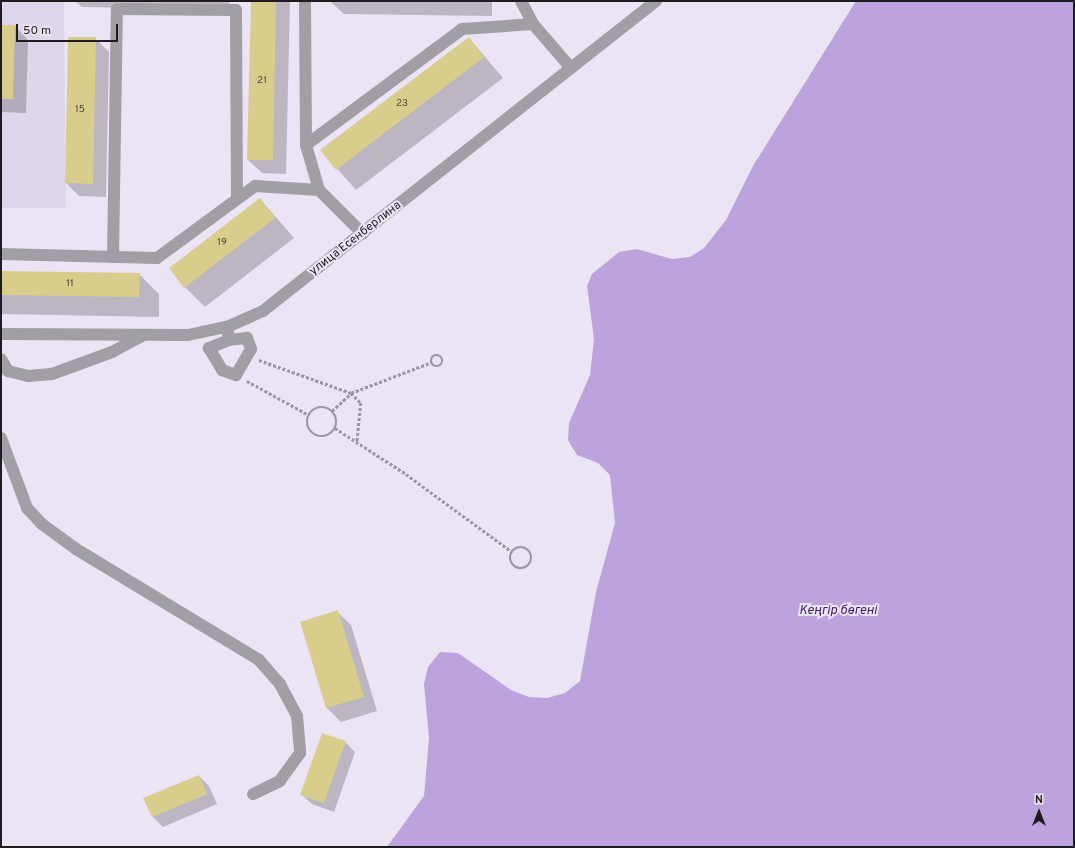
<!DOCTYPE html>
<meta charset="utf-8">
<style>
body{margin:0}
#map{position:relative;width:1075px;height:848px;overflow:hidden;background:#ebe4f4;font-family:Overpass,sans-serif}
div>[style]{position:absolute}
.built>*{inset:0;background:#e0d6ec}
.water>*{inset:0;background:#bda3de}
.shadow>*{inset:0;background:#0003}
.building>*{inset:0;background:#d9cd8b}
.path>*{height:2.5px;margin-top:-1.25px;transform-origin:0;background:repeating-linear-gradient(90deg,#9b96a2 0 3px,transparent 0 5px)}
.path>.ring{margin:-1.25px;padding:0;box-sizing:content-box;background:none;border:2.5px solid #9b96a2;border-radius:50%}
.minor>*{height:12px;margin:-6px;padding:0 6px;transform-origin:6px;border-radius:6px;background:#a19ea5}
span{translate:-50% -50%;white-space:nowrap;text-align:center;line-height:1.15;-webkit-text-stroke:4px #ebe4f4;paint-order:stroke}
.number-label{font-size:10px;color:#4d483c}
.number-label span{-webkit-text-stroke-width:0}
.street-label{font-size:12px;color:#1e1c21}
.water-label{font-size:13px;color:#421e62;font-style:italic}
.frame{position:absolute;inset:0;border:2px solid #1e1c21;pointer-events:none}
.north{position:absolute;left:1019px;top:792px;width:40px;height:40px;-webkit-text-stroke:3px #ebe4f4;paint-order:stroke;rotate:0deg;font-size:11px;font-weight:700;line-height:16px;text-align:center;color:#1e1c21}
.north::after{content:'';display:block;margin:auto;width:14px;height:18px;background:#1e1c21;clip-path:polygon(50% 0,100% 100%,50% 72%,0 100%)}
.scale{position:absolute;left:16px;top:24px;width:102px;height:18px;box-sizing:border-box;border:2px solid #1e1c21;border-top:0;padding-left:5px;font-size:12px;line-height:14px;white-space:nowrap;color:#1e1c21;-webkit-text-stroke:3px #ebe4f4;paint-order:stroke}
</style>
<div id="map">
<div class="built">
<i style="clip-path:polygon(1px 1px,64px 1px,66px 208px,1px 208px)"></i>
</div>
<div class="water">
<i style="clip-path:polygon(856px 1px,1074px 1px,1074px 847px,387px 847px,424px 796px,429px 738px,424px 684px,428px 667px,440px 652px,458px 653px,511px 690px,529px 697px,547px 698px,565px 693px,580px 681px,596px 592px,615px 523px,610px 475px,598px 463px,577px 455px,568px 440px,569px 423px,590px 375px,594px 339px,587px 286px,592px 274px,619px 252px,637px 249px,672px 259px,690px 257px,704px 248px,726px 220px,753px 166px)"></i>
</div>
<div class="shadow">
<i style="clip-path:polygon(75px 1px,229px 1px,229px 10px,82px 7px)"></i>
<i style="clip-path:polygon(252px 1px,290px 1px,286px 174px,262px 173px,248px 160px)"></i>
<i style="clip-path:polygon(330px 1px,492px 1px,492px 16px,344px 14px)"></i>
<i style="clip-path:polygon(1px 26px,15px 26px,28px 40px,26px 113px,1px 112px)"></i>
<i style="clip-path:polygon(95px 38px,109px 52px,106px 197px,79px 196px,66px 183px)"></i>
<i style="clip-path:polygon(469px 38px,503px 78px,356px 190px,321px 150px)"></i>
<i style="clip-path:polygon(260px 199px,294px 238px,205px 307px,185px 287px)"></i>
<i style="clip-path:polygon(1px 272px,139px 274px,159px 294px,159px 317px,1px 314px)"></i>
<i style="clip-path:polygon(337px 612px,351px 625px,377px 711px,341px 722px,327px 708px,301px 622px)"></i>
<i style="clip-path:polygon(345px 742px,355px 752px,334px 812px,312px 804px,301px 794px)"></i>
<i style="clip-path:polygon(199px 776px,209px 786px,217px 804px,163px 827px,153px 817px,145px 799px)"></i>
</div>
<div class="building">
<i style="clip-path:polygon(251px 1px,276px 1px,273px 160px,247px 160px)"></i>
<i style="clip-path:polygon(1px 25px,15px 25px,13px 99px,1px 99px)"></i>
<i style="clip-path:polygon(68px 37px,96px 37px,93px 184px,65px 183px)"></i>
<i style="clip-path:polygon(469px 37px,484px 57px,336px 170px,320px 150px)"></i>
<i style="clip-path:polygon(260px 198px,275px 218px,184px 288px,169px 268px)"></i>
<i style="clip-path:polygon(1px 271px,140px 273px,139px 297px,1px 295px)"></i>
<i style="clip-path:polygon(338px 610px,364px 697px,326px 708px,300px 622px)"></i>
<i style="clip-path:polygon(322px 733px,346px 741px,324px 803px,300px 795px)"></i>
<i style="clip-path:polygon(199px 775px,207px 794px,152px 817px,143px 798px)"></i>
</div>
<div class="path">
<i class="ring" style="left:431.5px;top:355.5px;width:8.5px;height:8.5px"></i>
<i style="left:259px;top:360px;width:98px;rotate:19.7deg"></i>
<i style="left:351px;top:393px;width:87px;rotate:-20.9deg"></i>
<i style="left:247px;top:381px;width:71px;rotate:28.7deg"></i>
<i class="ring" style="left:307px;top:407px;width:27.5px;height:27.5px"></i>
<i style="left:332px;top:411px;width:26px;rotate:-43deg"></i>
<i style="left:351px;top:393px;width:14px;rotate:45deg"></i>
<i style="left:361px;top:403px;width:40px;rotate:95.7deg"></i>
<i style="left:335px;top:428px;width:85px;rotate:32.9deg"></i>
<i style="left:406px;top:474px;width:132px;rotate:36.3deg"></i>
<i class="ring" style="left:510px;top:547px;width:19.5px;height:19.5px"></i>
</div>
<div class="minor">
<i style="left:305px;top:1px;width:144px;rotate:89.6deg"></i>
<i style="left:521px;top:1px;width:26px;rotate:62deg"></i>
<i style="left:319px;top:190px;width:47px;rotate:-106.1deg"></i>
<i style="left:306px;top:145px;width:194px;rotate:-36.6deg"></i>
<i style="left:462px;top:29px;width:71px;rotate:-4deg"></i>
<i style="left:533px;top:24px;width:58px;rotate:49.2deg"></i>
<i style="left:1px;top:254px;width:156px;rotate:1.5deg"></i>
<i style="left:157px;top:258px;width:122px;rotate:-36.3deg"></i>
<i style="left:255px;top:186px;width:64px;rotate:3.6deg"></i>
<i style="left:319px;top:190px;width:62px;rotate:45deg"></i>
<i style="left:113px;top:257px;width:248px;rotate:-89.1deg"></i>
<i style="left:117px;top:9px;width:119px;rotate:0.5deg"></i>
<i style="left:236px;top:10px;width:189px;rotate:89.7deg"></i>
<i style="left:227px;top:327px;width:13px;rotate:81deg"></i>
<i style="left:229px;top:340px;width:22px;rotate:158deg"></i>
<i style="left:209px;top:348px;width:26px;rotate:59deg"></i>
<i style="left:222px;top:370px;width:15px;rotate:20deg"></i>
<i style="left:236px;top:375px;width:30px;rotate:-60deg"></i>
<i style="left:251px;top:349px;width:12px;rotate:-110deg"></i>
<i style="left:247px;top:338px;width:18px;rotate:174deg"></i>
<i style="left:1px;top:334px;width:187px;rotate:0.3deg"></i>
<i style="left:188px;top:335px;width:40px;rotate:-12deg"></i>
<i style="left:227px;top:327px;width:39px;rotate:-24deg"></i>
<i style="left:263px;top:311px;width:501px;rotate:-38.27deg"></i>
<i style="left:1px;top:359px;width:14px;rotate:60deg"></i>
<i style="left:8px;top:371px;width:21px;rotate:14deg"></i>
<i style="left:28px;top:376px;width:24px;rotate:-5deg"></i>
<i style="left:52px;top:374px;width:64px;rotate:-20.1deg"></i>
<i style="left:112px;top:352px;width:34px;rotate:-28deg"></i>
<i style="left:1px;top:438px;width:75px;rotate:69.6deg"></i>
<i style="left:27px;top:508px;width:22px;rotate:47deg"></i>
<i style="left:42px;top:524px;width:42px;rotate:36.3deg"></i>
<i style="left:76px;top:549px;width:214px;rotate:31.2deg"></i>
<i style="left:259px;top:660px;width:32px;rotate:49deg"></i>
<i style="left:280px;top:684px;width:36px;rotate:62deg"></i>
<i style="left:297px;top:716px;width:37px;rotate:85deg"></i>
<i style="left:300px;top:753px;width:34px;rotate:126deg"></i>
<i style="left:280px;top:781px;width:30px;rotate:154deg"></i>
</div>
<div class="number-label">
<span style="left:262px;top:81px">21</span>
<span style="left:402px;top:104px">23</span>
<span style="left:80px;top:110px">15</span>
<span style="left:222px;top:243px">19</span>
<span style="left:70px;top:284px">11</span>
</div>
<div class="street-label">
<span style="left:356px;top:239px;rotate:-38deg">улица Есенберлина</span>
</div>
<div class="water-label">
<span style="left:838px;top:611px">Кеңгір бөгені</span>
</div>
<div class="frame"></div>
<div class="north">N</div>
<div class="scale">50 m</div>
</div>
